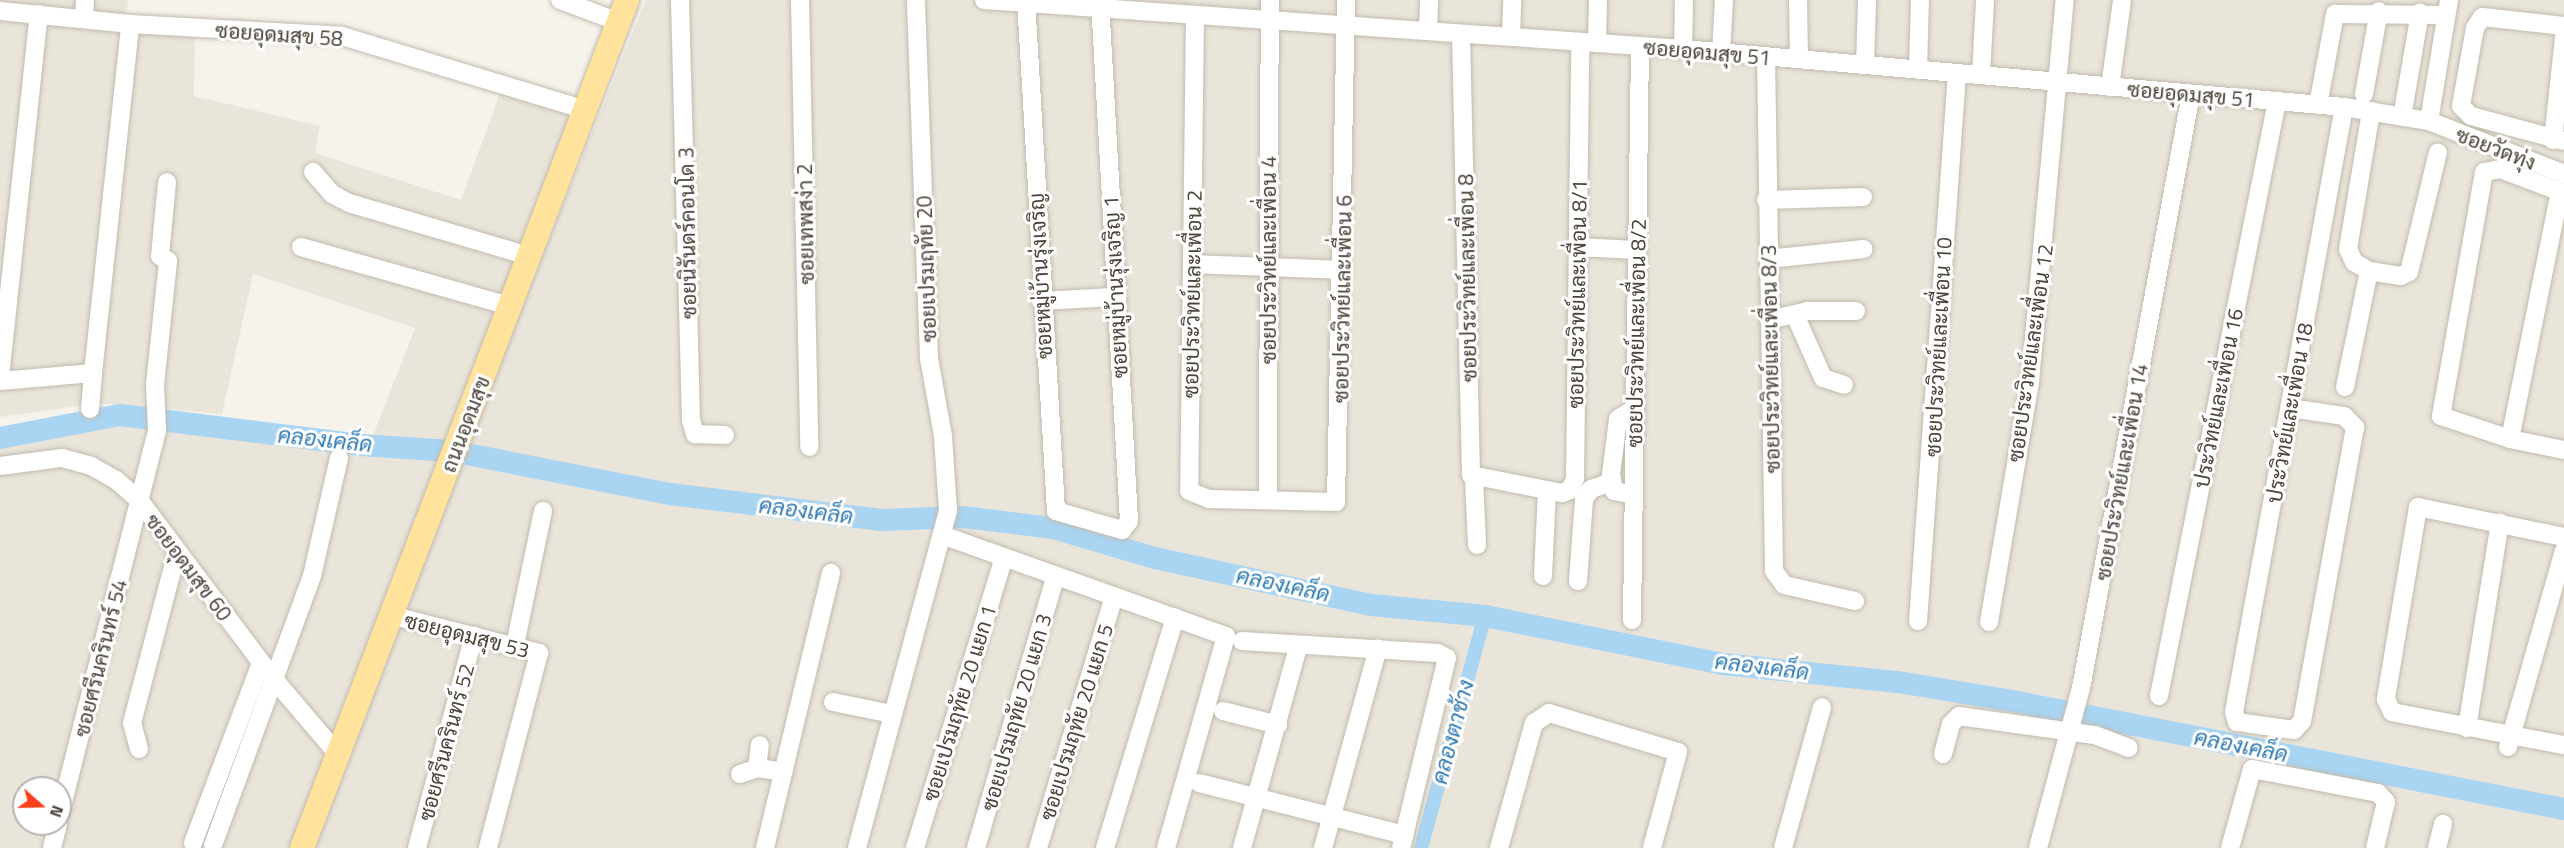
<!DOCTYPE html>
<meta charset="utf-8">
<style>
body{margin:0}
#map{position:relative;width:2564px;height:848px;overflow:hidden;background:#f6f3ec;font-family:"Titillium Web",Sarabun,sans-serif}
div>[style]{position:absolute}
.residential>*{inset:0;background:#eae5da}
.canal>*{height:14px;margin:-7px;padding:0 7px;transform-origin:7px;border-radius:7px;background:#a9d4f2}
.river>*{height:22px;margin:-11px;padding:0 11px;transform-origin:11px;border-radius:11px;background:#a9d4f2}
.roads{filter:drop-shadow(0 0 2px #c2bbae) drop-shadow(0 0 2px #c2bbae)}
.minor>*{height:18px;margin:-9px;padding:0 9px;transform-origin:9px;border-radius:9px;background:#fff}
.major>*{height:24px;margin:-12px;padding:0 12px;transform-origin:12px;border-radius:12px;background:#ffe39c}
span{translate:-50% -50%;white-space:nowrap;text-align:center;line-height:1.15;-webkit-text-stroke:6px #fff;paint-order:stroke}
.street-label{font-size:21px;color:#4b4439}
.water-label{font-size:22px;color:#2e7ab2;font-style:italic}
.north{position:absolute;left:12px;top:776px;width:60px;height:60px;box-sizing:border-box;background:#fff;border:2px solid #b7b4b0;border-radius:50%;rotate:110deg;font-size:16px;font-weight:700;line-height:24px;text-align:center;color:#4b4439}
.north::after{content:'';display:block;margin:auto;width:21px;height:27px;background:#fc3f1d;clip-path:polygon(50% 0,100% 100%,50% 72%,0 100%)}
</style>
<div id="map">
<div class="residential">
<i style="clip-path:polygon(evenodd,0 0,128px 0,125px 22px,195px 25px,194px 96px,320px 126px,315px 153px,461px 200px,503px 85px,584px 111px,460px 460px,646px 0,2564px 0,2564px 848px,0 848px,0 444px,120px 421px,367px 451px,415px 328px,253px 274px,222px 414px,97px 403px,0 417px,0 0,24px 788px,60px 788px,60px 824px,24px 824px,24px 788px)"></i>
</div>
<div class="canal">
<i style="left:1421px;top:848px;width:241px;rotate:-74.6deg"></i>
</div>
<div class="river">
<i style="left:0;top:438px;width:122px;rotate:-10.9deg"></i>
<i style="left:120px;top:415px;width:243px;rotate:7.1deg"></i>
<i style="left:361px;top:445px;width:90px;rotate:3.8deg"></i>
<i style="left:451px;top:451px;width:223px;rotate:11.1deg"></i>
<i style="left:670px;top:494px;width:213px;rotate:7deg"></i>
<i style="left:881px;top:520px;width:82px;rotate:-2.1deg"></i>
<i style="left:963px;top:517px;width:91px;rotate:7deg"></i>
<i style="left:1053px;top:528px;width:106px;rotate:16.4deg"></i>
<i style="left:1155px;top:558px;width:221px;rotate:12.3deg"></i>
<i style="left:1371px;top:605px;width:115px;rotate:5.5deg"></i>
<i style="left:1485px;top:616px;width:243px;rotate:11.4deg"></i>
<i style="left:1723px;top:664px;width:176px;rotate:5.9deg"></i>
<i style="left:1898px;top:682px;width:121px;rotate:9.5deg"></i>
<i style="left:2017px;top:702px;width:557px;rotate:11.07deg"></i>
</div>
<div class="roads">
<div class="minor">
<i style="left:560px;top:0;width:63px;rotate:20.4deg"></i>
<i style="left:680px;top:0;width:420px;rotate:88.5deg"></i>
<i style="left:691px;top:420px;width:15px;rotate:74deg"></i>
<i style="left:695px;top:434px;width:30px;rotate:2deg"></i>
<i style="left:800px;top:0;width:447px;rotate:88.8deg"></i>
<i style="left:984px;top:0;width:701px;rotate:4.01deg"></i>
<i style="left:1683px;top:49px;width:664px;rotate:5.01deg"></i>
<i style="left:2344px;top:107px;width:86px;rotate:9.4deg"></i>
<i style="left:2429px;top:121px;width:145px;rotate:21.4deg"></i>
<i style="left:1026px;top:0;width:512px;rotate:86.64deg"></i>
<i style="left:1056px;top:511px;width:69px;rotate:16.1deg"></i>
<i style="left:1122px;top:530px;width:11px;rotate:-52deg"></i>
<i style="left:1129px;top:521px;width:522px;rotate:-93.19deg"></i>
<i style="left:1798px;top:0;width:59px;rotate:89deg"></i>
<i style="left:0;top:11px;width:131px;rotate:5.7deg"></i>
<i style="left:130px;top:24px;width:212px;rotate:3.2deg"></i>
<i style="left:342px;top:36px;width:254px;rotate:16.9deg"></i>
<i style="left:1195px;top:15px;width:476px;rotate:90.7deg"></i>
<i style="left:1189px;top:491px;width:22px;rotate:22deg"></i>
<i style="left:1209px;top:499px;width:127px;rotate:1.4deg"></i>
<i style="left:1336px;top:502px;width:502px;rotate:-88.86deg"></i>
<i style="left:84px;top:19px;width:19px;rotate:-87deg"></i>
<i style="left:2564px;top:26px;width:82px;rotate:-173.7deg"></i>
<i style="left:2482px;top:17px;width:13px;rotate:122deg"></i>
<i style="left:2475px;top:28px;width:79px;rotate:100.2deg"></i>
<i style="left:2461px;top:106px;width:14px;rotate:45deg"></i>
<i style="left:2471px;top:116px;width:96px;rotate:15deg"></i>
<i style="left:1428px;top:31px;width:31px;rotate:-88deg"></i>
<i style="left:1461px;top:34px;width:441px;rotate:88.7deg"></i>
<i style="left:1471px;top:475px;width:93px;rotate:11.2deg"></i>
<i style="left:1562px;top:493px;width:9px;rotate:-21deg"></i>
<i style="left:1570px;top:490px;width:12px;rotate:-66deg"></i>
<i style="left:1575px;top:479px;width:437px;rotate:-89.3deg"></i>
<i style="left:1511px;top:37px;width:37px;rotate:-88deg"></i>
<i style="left:1597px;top:43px;width:43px;rotate:-88.7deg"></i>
<i style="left:1683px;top:49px;width:49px;rotate:-88.8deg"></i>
<i style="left:1721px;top:53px;width:53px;rotate:-86.8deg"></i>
<i style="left:1766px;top:56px;width:515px;rotate:89.11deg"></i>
<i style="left:1774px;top:571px;width:17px;rotate:54deg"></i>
<i style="left:1784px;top:585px;width:73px;rotate:12.7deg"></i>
<i style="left:1865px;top:65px;width:65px;rotate:-88.2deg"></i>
<i style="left:1918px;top:70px;width:70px;rotate:-88.4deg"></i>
<i style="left:1981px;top:75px;width:75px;rotate:-86.9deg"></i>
<i style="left:2110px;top:87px;width:88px;rotate:-82.1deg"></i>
<i style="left:2364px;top:94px;width:84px;rotate:-79.8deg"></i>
<i style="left:2318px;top:105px;width:93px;rotate:-79.4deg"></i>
<i style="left:2335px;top:14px;width:111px;rotate:0.5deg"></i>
<i style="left:2402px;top:117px;width:106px;rotate:-80.2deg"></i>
<i style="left:2429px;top:121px;width:123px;rotate:-80.6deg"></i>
<i style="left:2553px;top:140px;width:104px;rotate:-83.9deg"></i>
<i style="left:313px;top:172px;width:29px;rotate:49deg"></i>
<i style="left:332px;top:194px;width:19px;rotate:28deg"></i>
<i style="left:349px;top:203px;width:188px;rotate:16.4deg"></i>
<i style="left:2564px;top:193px;width:68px;rotate:-159.4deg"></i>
<i style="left:2500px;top:169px;width:16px;rotate:169deg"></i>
<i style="left:2484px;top:172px;width:248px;rotate:100deg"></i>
<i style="left:2441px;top:416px;width:73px;rotate:18.4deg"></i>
<i style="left:2510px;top:439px;width:55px;rotate:11.5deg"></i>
<i style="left:1766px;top:200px;width:97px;rotate:-1.8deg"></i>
<i style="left:301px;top:247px;width:217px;rotate:15.8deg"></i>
<i style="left:1577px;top:247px;width:60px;rotate:2.9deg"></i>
<i style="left:1768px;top:259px;width:96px;rotate:-6deg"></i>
<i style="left:1194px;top:264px;width:148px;rotate:2.3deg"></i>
<i style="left:2369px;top:271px;width:32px;rotate:9deg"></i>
<i style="left:2401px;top:276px;width:9px;rotate:-27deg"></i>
<i style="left:2409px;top:272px;width:123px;rotate:-76.4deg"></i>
<i style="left:1041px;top:301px;width:73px;rotate:-3.1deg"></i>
<i style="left:1795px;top:315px;width:69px;rotate:66deg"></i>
<i style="left:1823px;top:378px;width:22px;rotate:18deg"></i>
<i style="left:1769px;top:320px;width:39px;rotate:-13deg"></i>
<i style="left:1807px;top:311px;width:49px"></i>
<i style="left:0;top:377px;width:365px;rotate:-83.9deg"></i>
<i style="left:0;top:381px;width:93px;rotate:-4.9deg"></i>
<i style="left:93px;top:373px;width:351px;rotate:-83.9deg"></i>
<i style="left:2345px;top:387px;width:118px;rotate:-78.3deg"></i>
<i style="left:2369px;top:271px;width:17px;rotate:-149deg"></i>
<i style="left:2354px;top:262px;width:14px;rotate:-115deg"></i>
<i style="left:2348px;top:249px;width:140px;rotate:-80.5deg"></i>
<i style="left:2290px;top:408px;width:55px;rotate:8.4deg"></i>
<i style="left:2344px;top:416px;width:16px;rotate:45deg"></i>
<i style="left:2355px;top:427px;width:299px;rotate:100.2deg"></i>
<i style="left:2302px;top:721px;width:12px;rotate:132deg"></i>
<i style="left:2294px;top:730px;width:58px;rotate:-172deg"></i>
<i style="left:2237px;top:722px;width:10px;rotate:-107deg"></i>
<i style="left:2234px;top:712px;width:615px;rotate:-79.7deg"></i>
<i style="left:90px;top:409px;width:36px;rotate:-85deg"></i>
<i style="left:2510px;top:439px;width:252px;rotate:-78.6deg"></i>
<i style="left:0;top:466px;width:63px;rotate:-7.4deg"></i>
<i style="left:62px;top:458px;width:30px;rotate:15deg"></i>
<i style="left:91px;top:466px;width:29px;rotate:29deg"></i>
<i style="left:116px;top:480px;width:32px;rotate:41deg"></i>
<i style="left:140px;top:501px;width:221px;rotate:53.1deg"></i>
<i style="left:273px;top:678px;width:97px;rotate:49.6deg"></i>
<i style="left:1474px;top:478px;width:67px;rotate:87.4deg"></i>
<i style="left:1633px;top:495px;width:19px;rotate:-168deg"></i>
<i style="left:1614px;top:491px;width:17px;rotate:-100deg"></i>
<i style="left:1611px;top:474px;width:55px;rotate:-82.7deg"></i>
<i style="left:1618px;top:419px;width:19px;rotate:-32deg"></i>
<i style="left:1268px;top:499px;width:499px;rotate:-89.8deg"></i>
<i style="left:942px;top:535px;width:301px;rotate:19.6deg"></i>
<i style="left:1226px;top:636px;width:220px;rotate:105.8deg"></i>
<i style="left:2564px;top:537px;width:149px;rotate:-168.4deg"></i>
<i style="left:2418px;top:507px;width:195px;rotate:99.5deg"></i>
<i style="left:2386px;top:699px;width:14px;rotate:65deg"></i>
<i style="left:2392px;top:712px;width:175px;rotate:10.9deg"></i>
<i style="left:1543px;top:576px;width:86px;rotate:-87.3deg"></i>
<i style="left:1578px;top:581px;width:82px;rotate:-85.8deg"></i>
<i style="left:1584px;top:499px;width:12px;rotate:-55deg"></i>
<i style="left:1591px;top:489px;width:21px;rotate:-19deg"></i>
<i style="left:390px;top:615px;width:154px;rotate:14.3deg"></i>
<i style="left:539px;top:653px;width:202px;rotate:104.7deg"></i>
<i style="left:1632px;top:620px;width:574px;rotate:-89.2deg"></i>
<i style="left:1918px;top:621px;width:549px;rotate:-85.93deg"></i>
<i style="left:1989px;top:622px;width:244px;rotate:-80.3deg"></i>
<i style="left:2030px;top:381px;width:383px;rotate:-84.8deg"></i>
<i style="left:1242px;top:641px;width:196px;rotate:3.5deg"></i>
<i style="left:1438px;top:653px;width:10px;rotate:29deg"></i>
<i style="left:1447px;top:658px;width:195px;rotate:103.6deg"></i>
<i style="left:515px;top:645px;width:137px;rotate:-78.2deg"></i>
<i style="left:2159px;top:696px;width:607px;rotate:-78.78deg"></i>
<i style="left:833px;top:702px;width:60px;rotate:11.5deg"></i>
<i style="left:1223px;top:711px;width:57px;rotate:14.3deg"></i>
<i style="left:2467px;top:728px;width:208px;rotate:-80.9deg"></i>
<i style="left:2508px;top:747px;width:204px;rotate:-74.1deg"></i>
<i style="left:139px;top:749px;width:27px;rotate:-105deg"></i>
<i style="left:132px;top:723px;width:177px;rotate:-75.3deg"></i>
<i style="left:1943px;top:754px;width:31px;rotate:-75deg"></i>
<i style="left:1951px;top:724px;width:11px;rotate:-45deg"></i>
<i style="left:1959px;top:716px;width:137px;rotate:8deg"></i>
<i style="left:2095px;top:735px;width:36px;rotate:21deg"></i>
<i style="left:757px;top:768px;width:23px;rotate:-83deg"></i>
<i style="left:740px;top:774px;width:18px;rotate:-19deg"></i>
<i style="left:757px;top:768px;width:27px;rotate:8deg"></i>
<i style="left:1199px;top:783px;width:212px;rotate:14.2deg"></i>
<i style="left:60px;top:814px;width:396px;rotate:-75.8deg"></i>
<i style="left:157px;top:430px;width:45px;rotate:-92.5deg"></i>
<i style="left:155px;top:385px;width:125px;rotate:-84deg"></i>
<i style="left:168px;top:261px;width:9px;rotate:-148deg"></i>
<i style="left:160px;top:256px;width:74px;rotate:-84.6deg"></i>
<i style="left:193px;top:843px;width:192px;rotate:-69.3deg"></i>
<i style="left:213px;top:845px;width:287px;rotate:-69.8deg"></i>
<i style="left:312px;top:576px;width:121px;rotate:-77.1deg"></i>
<i style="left:52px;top:848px;width:25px;rotate:-76deg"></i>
<i style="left:417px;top:848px;width:220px;rotate:-75deg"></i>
<i style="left:765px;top:848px;width:283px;rotate:-76.5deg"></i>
<i style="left:857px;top:848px;width:350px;rotate:-74.9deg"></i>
<i style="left:948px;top:510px;width:74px;rotate:-93.9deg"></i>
<i style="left:943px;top:436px;width:79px;rotate:-100.2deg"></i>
<i style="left:929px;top:358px;width:358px;rotate:-92.1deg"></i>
<i style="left:915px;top:848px;width:304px;rotate:-73deg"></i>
<i style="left:976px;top:848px;width:284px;rotate:-73.7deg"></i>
<i style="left:1038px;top:848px;width:263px;rotate:-73.2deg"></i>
<i style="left:1105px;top:848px;width:241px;rotate:-73.1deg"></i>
<i style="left:1242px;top:848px;width:208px;rotate:-74.4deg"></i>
<i style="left:1323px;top:848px;width:207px;rotate:-74.6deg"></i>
<i style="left:1499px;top:848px;width:130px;rotate:-74.4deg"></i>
<i style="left:1534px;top:723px;width:18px;rotate:-34deg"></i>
<i style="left:1549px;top:713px;width:135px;rotate:16.8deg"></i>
<i style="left:1678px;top:752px;width:99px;rotate:105.2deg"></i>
<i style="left:1783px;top:848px;width:146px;rotate:-74.5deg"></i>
<i style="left:2038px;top:848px;width:166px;rotate:-75deg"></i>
<i style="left:2081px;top:688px;width:604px;rotate:-79.51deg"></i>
<i style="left:2230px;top:848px;width:82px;rotate:-74.4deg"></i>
<i style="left:2252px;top:769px;width:128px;rotate:10.8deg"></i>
<i style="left:2378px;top:793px;width:12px;rotate:48deg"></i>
<i style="left:2386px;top:802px;width:47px;rotate:103.4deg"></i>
<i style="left:2437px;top:848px;width:25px;rotate:-76deg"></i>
</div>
<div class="major">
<i style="left:302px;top:848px;width:908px;rotate:-69.03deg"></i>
</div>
</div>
<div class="street-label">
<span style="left:279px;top:34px;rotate:4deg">ซอยอุดมสุข 58</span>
<span style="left:1707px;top:52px;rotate:5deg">ซอยอุดมสุข 51</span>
<span style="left:2191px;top:94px;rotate:5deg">ซอยอุดมสุข 51</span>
<span style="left:2496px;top:148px;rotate:21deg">ซอยวัดทุ่ง</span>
<span style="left:805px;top:224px;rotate:-91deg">ซอยเทพสง่า 2</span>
<span style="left:687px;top:233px;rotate:-91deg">ซอยนิรันดร์คอนโด 3</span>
<span style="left:1268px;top:260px;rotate:-90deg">ซอยประวิทย์และเพื่อน 4</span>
<span style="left:926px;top:269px;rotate:-92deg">ซอยเปรมฤทัย 20</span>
<span style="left:1040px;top:276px;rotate:-93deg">ซอยหมู่บ้านรุ่งเจริญ</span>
<span style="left:1467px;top:278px;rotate:-91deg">ซอยประวิทย์และเพื่อน 8</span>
<span style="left:1115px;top:287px;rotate:-93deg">ซอยหมู่บ้านรุ่งเจริญ 1</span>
<span style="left:1192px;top:294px;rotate:-89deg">ซอยประวิทย์และเพื่อน 2</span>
<span style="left:1577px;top:294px;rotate:-89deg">ซอยประวิทย์และเพื่อน 8/1</span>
<span style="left:1342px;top:299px;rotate:-89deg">ซอยประวิทย์และเพื่อน 6</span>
<span style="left:1636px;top:333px;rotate:-89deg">ซอยประวิทย์และเพื่อน 8/2</span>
<span style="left:1938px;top:347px;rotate:-87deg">ซอยประวิทย์และเพื่อน 10</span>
<span style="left:2030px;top:353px;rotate:-82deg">ซอยประวิทย์และเพื่อน 12</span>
<span style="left:1770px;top:359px;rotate:-91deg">ซอยประวิทย์และเพื่อน 8/3</span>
<span style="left:2218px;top:398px;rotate:-79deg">ประวิทย์และเพื่อน 16</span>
<span style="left:2289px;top:413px;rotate:-80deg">ประวิทย์และเพื่อน 18</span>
<span style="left:465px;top:424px;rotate:-69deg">ถนนอุดมสุข</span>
<span style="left:2121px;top:472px;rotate:-80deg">ซอยประวิทย์และเพื่อน 14</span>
<span style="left:189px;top:567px;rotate:53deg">ซอยอุดมสุข 60</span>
<span style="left:467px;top:635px;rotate:14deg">ซอยอุดมสุข 53</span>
<span style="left:100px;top:658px;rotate:-76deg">ซอยศรีนครินทร์ 54</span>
<span style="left:959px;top:703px;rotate:-73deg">ซอยเปรมฤทัย 20 แยก 1</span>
<span style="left:1016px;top:712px;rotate:-74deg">ซอยเปรมฤทัย 20 แยก 3</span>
<span style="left:1076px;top:722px;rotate:-73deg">ซอยเปรมฤทัย 20 แยก 5</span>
<span style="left:446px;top:742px;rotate:-75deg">ซอยศรีนครินทร์ 52</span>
</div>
<div class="water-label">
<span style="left:325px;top:440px;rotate:6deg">คลองเคล็ด</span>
<span style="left:806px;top:511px;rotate:7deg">คลองเคล็ด</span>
<span style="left:1283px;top:585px;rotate:12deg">คลองเคล็ด</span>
<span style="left:1762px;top:667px;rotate:7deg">คลองเคล็ด</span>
<span style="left:1453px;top:732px;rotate:-75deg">คลองตาช้าง</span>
<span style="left:2241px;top:746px;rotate:11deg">คลองเคล็ด</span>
</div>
<div class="north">N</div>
</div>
